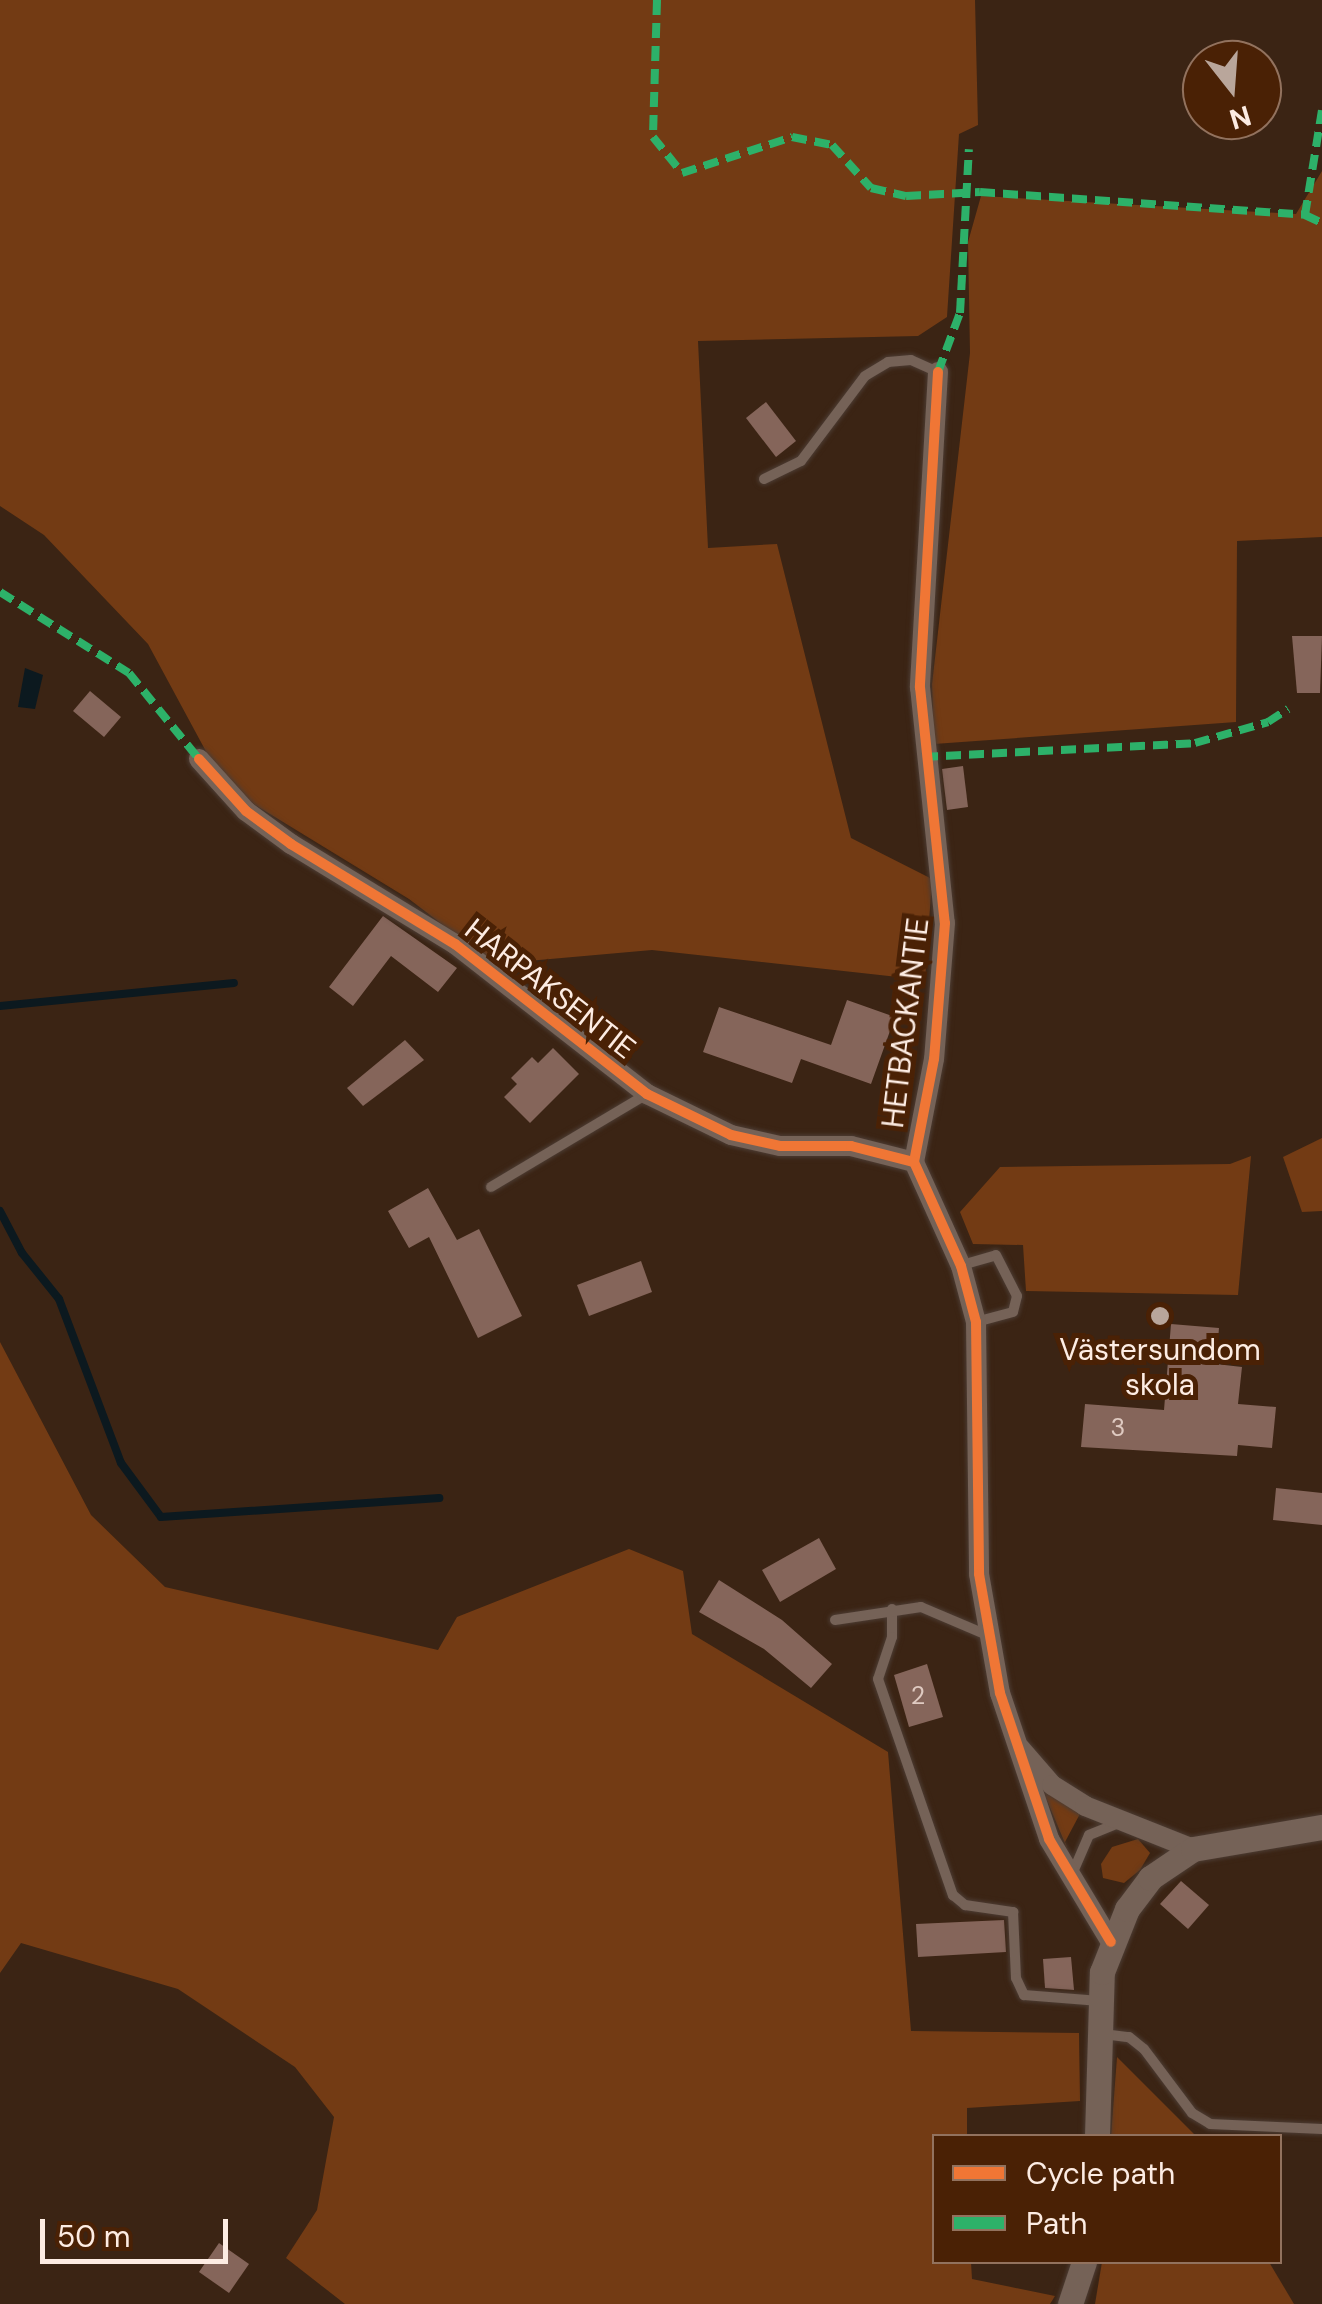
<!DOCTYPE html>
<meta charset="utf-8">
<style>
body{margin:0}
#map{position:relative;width:1322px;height:2304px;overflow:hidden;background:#3b2414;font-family:"DM Sans",sans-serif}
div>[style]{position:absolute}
.green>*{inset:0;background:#733b14}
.water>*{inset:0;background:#0c191f}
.stream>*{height:8px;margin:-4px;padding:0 4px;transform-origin:4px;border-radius:4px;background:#0c191f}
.building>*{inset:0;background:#85655a}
.roads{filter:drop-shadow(0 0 2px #4c3c33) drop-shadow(0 0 2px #4c3c33)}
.service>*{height:10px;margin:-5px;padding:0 5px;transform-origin:5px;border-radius:5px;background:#756257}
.minor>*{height:20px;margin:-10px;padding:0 10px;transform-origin:10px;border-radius:10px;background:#756257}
.tertiary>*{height:25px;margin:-12.5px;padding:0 12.5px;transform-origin:12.5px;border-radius:12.5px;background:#756257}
.quiet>*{height:8px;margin-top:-4px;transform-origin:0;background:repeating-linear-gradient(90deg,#2db169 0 15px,transparent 0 23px)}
.cycleway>*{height:10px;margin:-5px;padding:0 5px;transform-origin:5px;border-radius:5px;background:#f07635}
.dots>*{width:28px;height:28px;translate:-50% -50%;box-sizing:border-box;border:5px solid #4a2105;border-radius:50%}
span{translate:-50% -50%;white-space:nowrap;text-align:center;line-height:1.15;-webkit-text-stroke:10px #4a2105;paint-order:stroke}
.number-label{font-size:25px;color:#dfcac1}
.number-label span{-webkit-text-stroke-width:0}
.street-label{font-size:30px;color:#fdece3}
.poi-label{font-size:30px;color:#fdece3}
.legend{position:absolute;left:932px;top:2134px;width:350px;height:130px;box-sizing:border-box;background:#4a2105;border:2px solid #92725e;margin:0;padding:12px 18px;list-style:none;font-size:30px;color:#fdece3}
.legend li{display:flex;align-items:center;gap:20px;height:50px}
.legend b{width:50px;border:2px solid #92725e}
.north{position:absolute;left:1182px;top:40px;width:100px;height:100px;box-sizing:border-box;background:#4a2105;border:2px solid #92725e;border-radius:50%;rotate:163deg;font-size:28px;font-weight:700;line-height:40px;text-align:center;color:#fdece3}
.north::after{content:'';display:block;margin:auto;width:35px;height:45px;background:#b9a69b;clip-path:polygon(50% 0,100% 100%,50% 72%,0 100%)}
.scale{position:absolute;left:40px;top:2219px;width:188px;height:45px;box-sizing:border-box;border:5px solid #fdece3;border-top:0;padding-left:12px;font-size:30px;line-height:35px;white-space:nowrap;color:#fdece3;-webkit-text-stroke:8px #4a2105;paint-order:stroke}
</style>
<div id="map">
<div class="green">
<i style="clip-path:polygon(0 0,975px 0,978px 125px,959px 134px,947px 317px,918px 336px,698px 341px,708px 548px,777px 544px,851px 838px,932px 879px,925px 980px,652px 950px,494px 964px,409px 899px,252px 803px,209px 757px,148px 644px,44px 535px,0 506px)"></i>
<i style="clip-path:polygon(1322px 171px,1322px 537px,1237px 541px,1236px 722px,934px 744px,932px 684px,970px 353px,968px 242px,981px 196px,1296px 214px)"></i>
<i style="clip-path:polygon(1322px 1138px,1322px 1211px,1302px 1212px,1283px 1157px)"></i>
<i style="clip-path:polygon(1251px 1156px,1238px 1295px,1026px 1291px,1023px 1245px,973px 1244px,960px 1212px,1000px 1167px,1230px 1164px)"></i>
<i style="clip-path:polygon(0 1342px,91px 1515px,165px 1587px,438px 1650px,457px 1617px,629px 1549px,683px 1571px,692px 1634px,888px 1752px,911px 2031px,1079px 2033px,1080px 2101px,967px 2108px,967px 2136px,934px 2136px,934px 2262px,971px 2262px,972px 2279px,1055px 2296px,1050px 2304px,345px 2304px,286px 2258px,317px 2210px,334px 2117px,295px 2067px,178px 1989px,21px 1943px,0 1973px)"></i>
<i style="clip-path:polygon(1036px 1774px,1082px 1810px,1065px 1842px,1069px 1853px)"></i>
<i style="clip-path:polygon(1138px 1839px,1150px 1853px,1140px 1870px,1124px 1883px,1103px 1878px,1101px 1864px,1112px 1847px)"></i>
<i style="clip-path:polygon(1117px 2057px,1196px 2136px,1111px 2136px)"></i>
<i style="clip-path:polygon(1102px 2262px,1269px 2262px,1294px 2304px,1095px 2304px)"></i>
</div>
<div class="water">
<i style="clip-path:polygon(25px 668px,43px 675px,35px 709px,18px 707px)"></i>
</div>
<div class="stream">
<i style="left:0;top:1006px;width:235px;rotate:-5.6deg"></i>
<i style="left:0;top:1211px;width:47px;rotate:62.4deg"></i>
<i style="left:22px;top:1253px;width:59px;rotate:51.2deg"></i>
<i style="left:59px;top:1299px;width:175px;rotate:69.3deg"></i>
<i style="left:121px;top:1463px;width:67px;rotate:53.5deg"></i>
<i style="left:161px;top:1517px;width:279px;rotate:-3.9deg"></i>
</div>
<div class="building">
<i style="clip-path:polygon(766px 402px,796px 441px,776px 457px,746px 418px)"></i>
<i style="clip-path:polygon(1292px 636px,1322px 636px,1320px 693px,1297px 693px)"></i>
<i style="clip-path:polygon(90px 691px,121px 717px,104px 737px,73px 711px)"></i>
<i style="clip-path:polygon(963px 766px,968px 807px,947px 810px,942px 769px)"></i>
<i style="clip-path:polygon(383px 916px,457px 968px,438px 992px,391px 956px,353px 1006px,329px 987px)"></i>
<i style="clip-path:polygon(847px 1000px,895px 1017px,871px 1084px,801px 1059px,792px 1083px,703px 1052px,719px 1007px,831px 1045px)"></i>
<i style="clip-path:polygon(405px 1040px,424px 1060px,363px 1106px,347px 1088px)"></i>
<i style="clip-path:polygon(553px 1048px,579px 1074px,530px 1123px,504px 1097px,517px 1084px,511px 1078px,532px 1057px,538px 1063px)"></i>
<i style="clip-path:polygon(428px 1188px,457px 1240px,479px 1229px,522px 1316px,478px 1338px,429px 1237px,409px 1248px,388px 1211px)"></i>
<i style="clip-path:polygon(641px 1261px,652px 1292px,589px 1316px,577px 1285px)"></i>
<i style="clip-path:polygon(1171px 1324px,1219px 1328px,1216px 1364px,1242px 1367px,1238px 1404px,1276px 1407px,1272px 1448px,1238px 1445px,1237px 1456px,1081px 1447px,1085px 1404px,1164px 1410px)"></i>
<i style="clip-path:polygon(1276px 1488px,1322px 1493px,1322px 1525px,1273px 1520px)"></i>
<i style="clip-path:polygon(819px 1538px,836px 1569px,780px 1602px,762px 1570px)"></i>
<i style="clip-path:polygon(719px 1580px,782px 1620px,832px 1664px,811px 1688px,764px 1649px,699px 1612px)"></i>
<i style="clip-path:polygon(927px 1664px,943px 1717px,909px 1727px,894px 1675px)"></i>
<i style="clip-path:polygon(1181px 1881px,1209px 1905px,1188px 1929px,1160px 1904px)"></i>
<i style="clip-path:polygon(1004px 1920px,1006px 1952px,918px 1957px,916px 1924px)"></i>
<i style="clip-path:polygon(1071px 1957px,1074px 1990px,1045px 1988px,1043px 1959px)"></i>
<i style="clip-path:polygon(219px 2243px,249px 2264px,229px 2293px,199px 2272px)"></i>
</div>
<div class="roads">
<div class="service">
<i style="left:764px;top:479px;width:41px;rotate:-25.9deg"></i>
<i style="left:801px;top:461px;width:106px;rotate:-53deg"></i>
<i style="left:865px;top:376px;width:27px;rotate:-31deg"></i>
<i style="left:888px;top:362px;width:23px;rotate:-5deg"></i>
<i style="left:911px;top:360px;width:30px;rotate:24deg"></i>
<i style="left:491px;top:1187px;width:182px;rotate:-30.8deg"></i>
<i style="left:962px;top:1265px;width:35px;rotate:-16deg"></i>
<i style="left:996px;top:1255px;width:46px;rotate:62.9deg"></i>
<i style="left:1017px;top:1296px;width:16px;rotate:104deg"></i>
<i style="left:1013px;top:1312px;width:38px;rotate:165deg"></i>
<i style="left:892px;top:1609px;width:28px;rotate:90deg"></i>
<i style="left:892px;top:1637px;width:44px;rotate:108.4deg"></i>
<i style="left:878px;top:1679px;width:229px;rotate:70.9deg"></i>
<i style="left:953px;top:1895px;width:16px;rotate:40deg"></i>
<i style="left:965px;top:1905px;width:49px;rotate:8.3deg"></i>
<i style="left:1013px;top:1912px;width:66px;rotate:87.4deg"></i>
<i style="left:1016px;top:1978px;width:19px;rotate:65deg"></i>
<i style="left:1024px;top:1995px;width:76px;rotate:4.5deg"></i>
<i style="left:835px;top:1620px;width:87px;rotate:-8.6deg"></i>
<i style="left:921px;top:1607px;width:72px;rotate:23deg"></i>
<i style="left:1073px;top:1872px;width:40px;rotate:-66.6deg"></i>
<i style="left:1089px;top:1835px;width:31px;rotate:-22deg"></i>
<i style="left:1103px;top:2034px;width:26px;rotate:7deg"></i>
<i style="left:1129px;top:2037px;width:19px;rotate:39deg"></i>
<i style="left:1144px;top:2049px;width:80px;rotate:53.1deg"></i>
<i style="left:1192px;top:2113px;width:21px;rotate:31deg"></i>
<i style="left:1210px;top:2124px;width:112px;rotate:2.6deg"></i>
</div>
<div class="minor">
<i style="left:938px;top:372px;width:316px;rotate:93.3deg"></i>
<i style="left:920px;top:687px;width:237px;rotate:84deg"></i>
<i style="left:945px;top:923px;width:136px;rotate:94.6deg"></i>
<i style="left:934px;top:1059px;width:105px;rotate:101deg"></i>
<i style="left:914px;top:1162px;width:114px;rotate:65.7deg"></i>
<i style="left:961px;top:1266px;width:58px;rotate:75deg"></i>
<i style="left:976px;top:1322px;width:252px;rotate:89.3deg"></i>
<i style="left:979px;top:1574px;width:121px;rotate:80deg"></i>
<i style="left:1000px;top:1693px;width:154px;rotate:71.4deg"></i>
<i style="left:1049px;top:1839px;width:120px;rotate:59deg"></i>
<i style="left:199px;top:759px;width:70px;rotate:47.9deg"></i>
<i style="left:246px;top:811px;width:56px;rotate:36.3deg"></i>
<i style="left:291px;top:844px;width:192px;rotate:31.4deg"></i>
<i style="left:455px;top:944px;width:244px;rotate:38deg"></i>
<i style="left:647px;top:1094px;width:93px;rotate:26deg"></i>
<i style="left:731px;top:1135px;width:50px;rotate:12.7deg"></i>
<i style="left:780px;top:1146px;width:71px"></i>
<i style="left:851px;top:1146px;width:65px;rotate:14.3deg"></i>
<i style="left:1020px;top:1748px;width:49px;rotate:49.1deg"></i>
<i style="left:1052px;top:1785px;width:39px;rotate:32deg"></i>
<i style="left:1085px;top:1806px;width:116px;rotate:21.7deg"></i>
</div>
<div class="tertiary">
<i style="left:1097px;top:2136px;width:164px;rotate:-88.3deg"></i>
<i style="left:1102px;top:1972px;width:68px;rotate:-68.4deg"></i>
<i style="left:1127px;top:1909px;width:39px;rotate:-53deg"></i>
<i style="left:1150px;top:1878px;width:52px;rotate:-34deg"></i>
<i style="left:1193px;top:1849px;width:131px;rotate:-9.7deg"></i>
<i style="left:1070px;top:2304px;width:44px;rotate:-71.6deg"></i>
</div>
</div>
<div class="quiet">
<i style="left:657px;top:0;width:137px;rotate:91.7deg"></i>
<i style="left:653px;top:137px;width:46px;rotate:51.1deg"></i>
<i style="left:682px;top:173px;width:116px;rotate:-18.1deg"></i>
<i style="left:792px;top:137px;width:41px;rotate:11.3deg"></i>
<i style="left:832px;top:145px;width:58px;rotate:47.8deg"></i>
<i style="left:871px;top:188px;width:36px;rotate:13deg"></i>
<i style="left:906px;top:196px;width:74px;rotate:-3.1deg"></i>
<i style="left:980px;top:192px;width:326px;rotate:4deg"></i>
<i style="left:1305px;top:215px;width:19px;rotate:25deg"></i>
<i style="left:1305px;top:215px;width:106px;rotate:-80.8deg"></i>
<i style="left:938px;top:372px;width:63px;rotate:-69.6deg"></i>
<i style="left:960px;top:313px;width:164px;rotate:-86.9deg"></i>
<i style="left:0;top:592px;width:152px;rotate:32.1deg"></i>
<i style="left:129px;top:673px;width:111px;rotate:50.9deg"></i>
<i style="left:923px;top:757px;width:272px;rotate:-2.9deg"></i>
<i style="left:1195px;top:743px;width:76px;rotate:-16deg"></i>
<i style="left:1268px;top:722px;width:24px;rotate:-33deg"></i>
</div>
<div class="cycleway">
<i style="left:938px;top:372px;width:316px;rotate:93.3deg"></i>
<i style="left:920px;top:687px;width:237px;rotate:84deg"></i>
<i style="left:945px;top:923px;width:136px;rotate:94.6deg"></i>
<i style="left:934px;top:1059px;width:105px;rotate:101deg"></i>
<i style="left:914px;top:1162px;width:114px;rotate:65.7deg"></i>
<i style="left:961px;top:1266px;width:58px;rotate:75deg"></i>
<i style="left:976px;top:1322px;width:252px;rotate:89.3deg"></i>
<i style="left:979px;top:1574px;width:121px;rotate:80deg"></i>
<i style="left:1000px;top:1693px;width:154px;rotate:71.4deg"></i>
<i style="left:1049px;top:1839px;width:120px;rotate:59deg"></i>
<i style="left:199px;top:759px;width:70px;rotate:47.9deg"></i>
<i style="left:246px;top:811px;width:56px;rotate:36.3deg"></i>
<i style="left:291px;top:844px;width:192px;rotate:31.4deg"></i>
<i style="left:455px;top:944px;width:244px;rotate:38deg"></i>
<i style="left:647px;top:1094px;width:93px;rotate:26deg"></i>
<i style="left:731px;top:1135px;width:50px;rotate:12.7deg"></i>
<i style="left:780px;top:1146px;width:71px"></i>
<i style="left:851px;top:1146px;width:65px;rotate:14.3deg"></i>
</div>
<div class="dots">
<i style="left:1160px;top:1316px;background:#b9a69b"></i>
</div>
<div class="number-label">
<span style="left:1118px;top:1428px">3</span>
<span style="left:918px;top:1696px">2</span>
</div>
<div class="street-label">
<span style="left:550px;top:989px;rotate:38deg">HARPAKSENTIE</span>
<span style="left:906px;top:1023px;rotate:-83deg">HETBACKANTIE</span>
</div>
<div class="poi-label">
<span style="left:1160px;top:1367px">Västersundom<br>skola</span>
</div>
<ul class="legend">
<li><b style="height:12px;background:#f07635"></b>Cycle path</li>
<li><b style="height:12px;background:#2db169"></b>Path</li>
</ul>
<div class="north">N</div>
<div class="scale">50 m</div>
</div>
